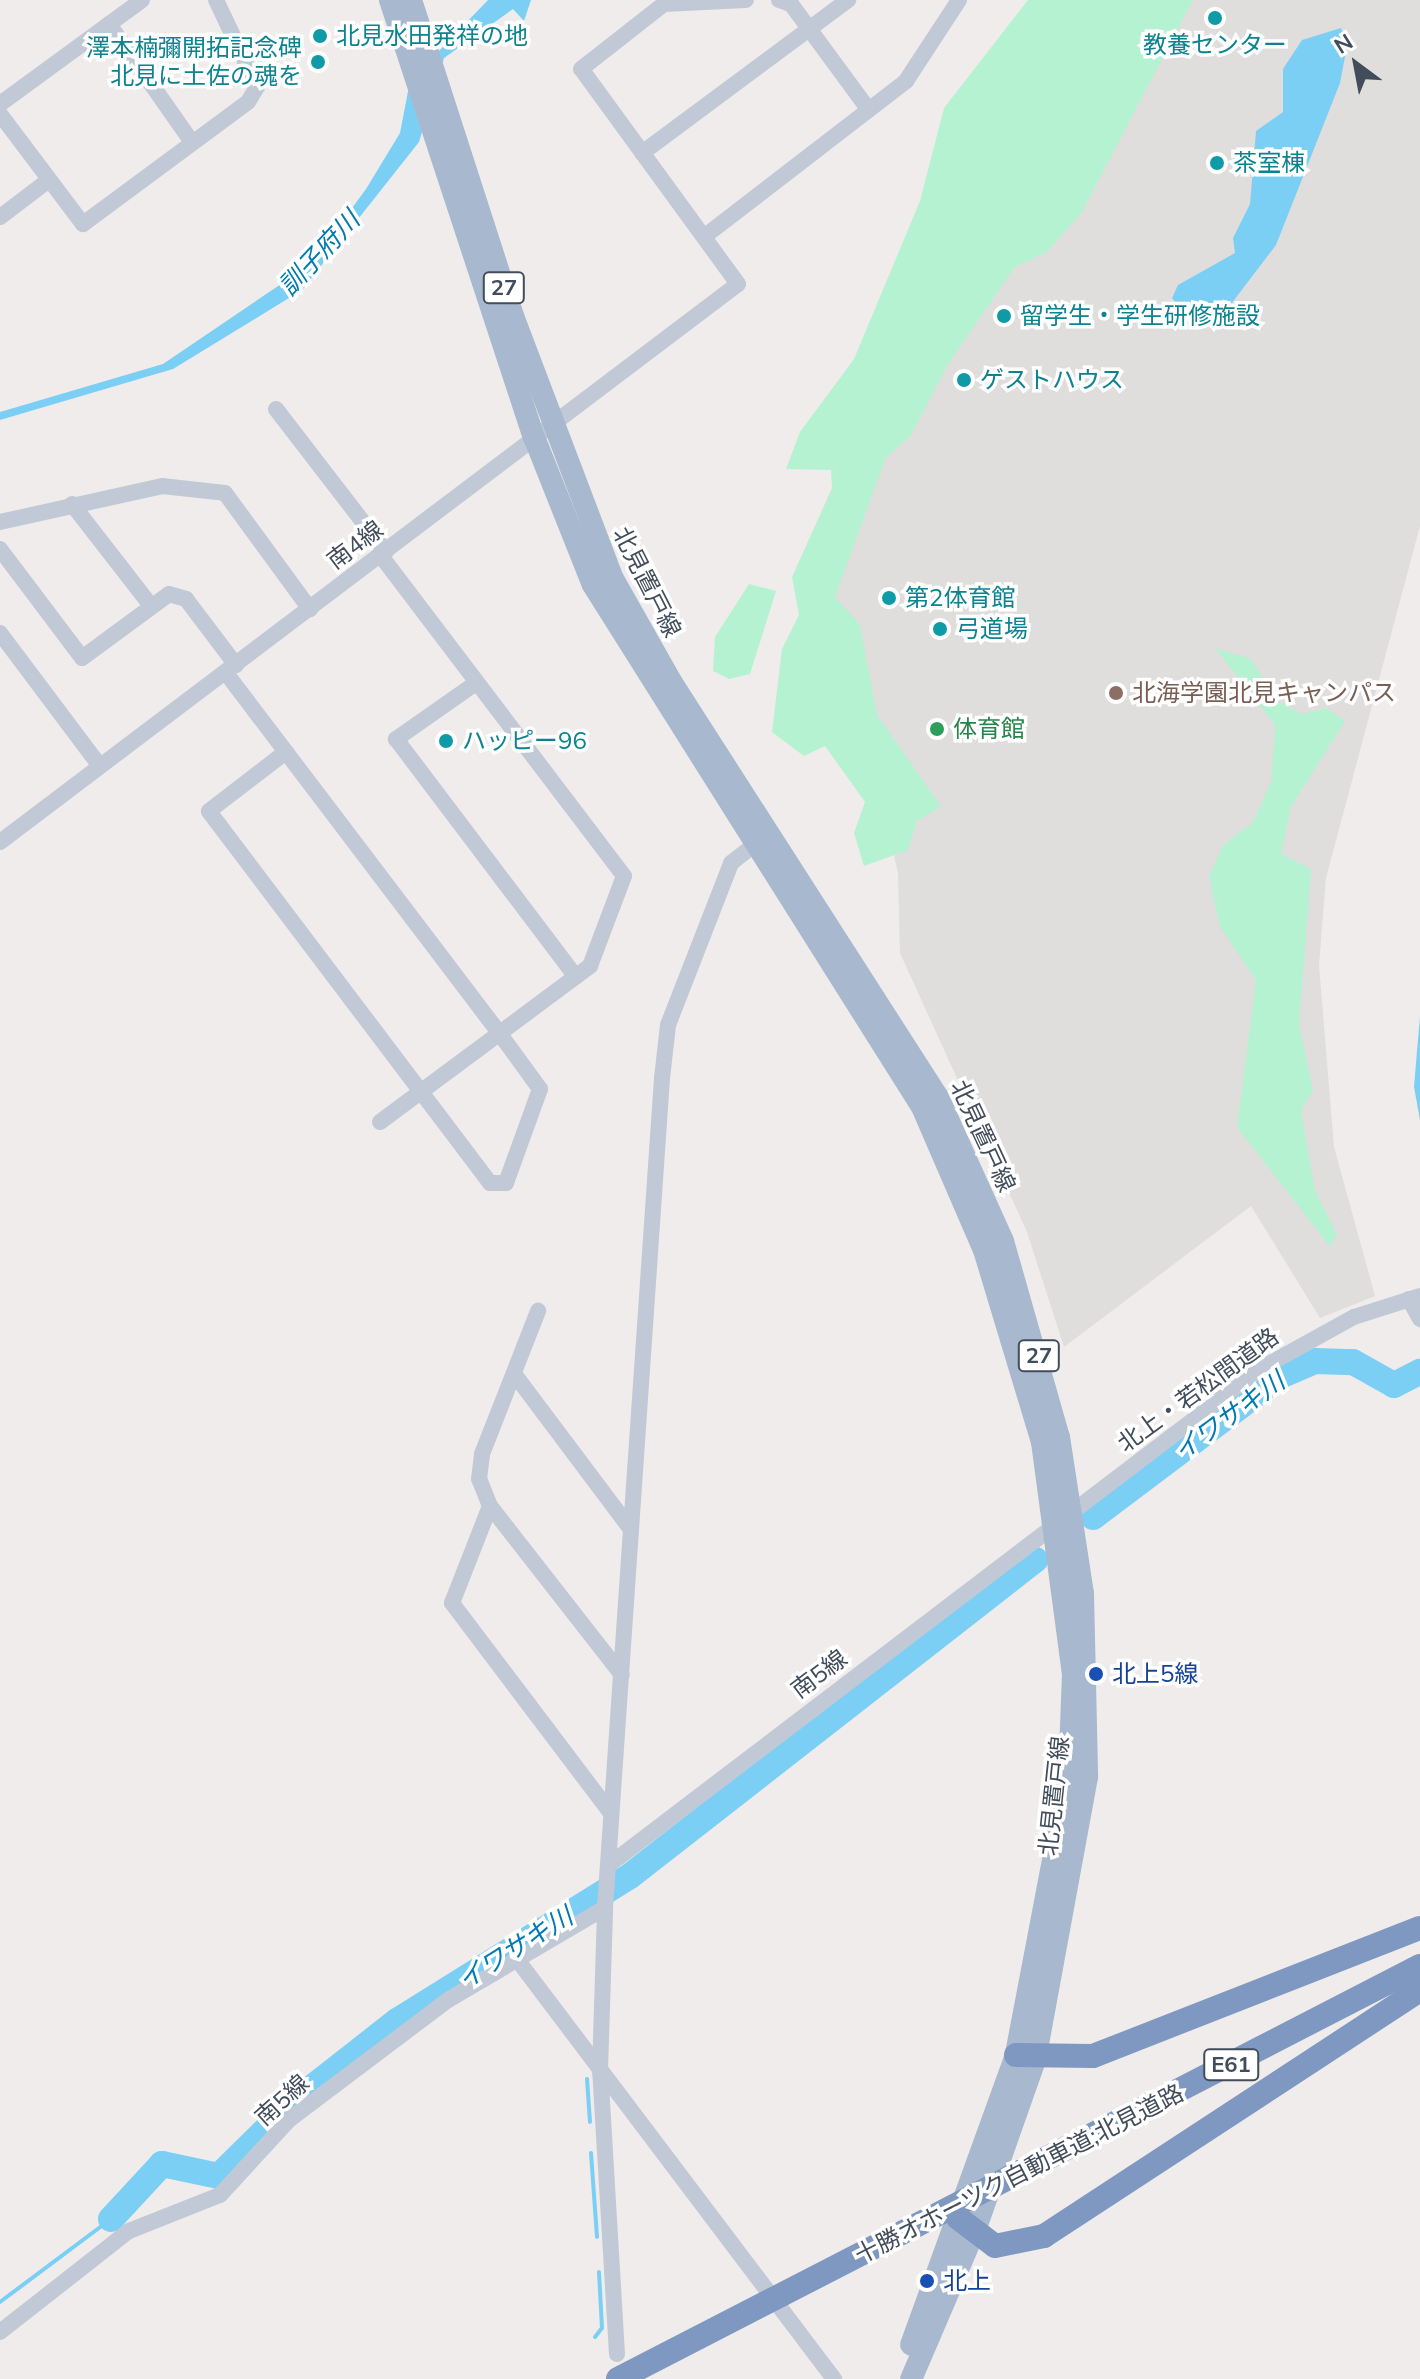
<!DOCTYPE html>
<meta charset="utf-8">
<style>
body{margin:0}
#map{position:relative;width:1420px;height:2379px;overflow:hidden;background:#efeceb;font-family:Mulish,"Noto Sans JP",sans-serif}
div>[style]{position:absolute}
.education>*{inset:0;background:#e0dddd}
.green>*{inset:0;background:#b4f2d2}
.water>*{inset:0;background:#7ccff4}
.stream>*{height:4px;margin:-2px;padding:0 2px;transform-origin:2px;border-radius:2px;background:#7ccff4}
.river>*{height:26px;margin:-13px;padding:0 13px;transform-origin:13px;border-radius:13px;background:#7ccff4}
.minor>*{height:16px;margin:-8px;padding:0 8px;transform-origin:8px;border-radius:8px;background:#c0c9d5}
.major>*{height:22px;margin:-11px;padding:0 11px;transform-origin:11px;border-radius:11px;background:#a8b8ce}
.highway>*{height:24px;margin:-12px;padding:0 12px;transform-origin:12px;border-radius:12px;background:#7e98c1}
.dots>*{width:22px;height:22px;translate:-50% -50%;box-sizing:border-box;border:4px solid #fff;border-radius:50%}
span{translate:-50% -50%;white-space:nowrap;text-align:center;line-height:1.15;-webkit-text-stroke:7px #fff;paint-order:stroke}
.shield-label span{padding:2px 6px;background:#fff;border:2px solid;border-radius:6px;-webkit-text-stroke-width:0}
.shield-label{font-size:22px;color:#424d5b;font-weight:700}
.culture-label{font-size:24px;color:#0d838f}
.left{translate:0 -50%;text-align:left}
.right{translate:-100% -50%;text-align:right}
.street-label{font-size:24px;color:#424d5b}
.education-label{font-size:24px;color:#785e54}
.leisure-label{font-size:24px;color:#27864d}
.transit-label{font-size:24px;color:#164399}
.water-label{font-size:26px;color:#007ab0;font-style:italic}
.north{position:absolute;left:1316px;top:24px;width:80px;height:80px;-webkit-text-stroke:6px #fff;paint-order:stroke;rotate:328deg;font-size:22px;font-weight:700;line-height:32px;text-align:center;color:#424d5b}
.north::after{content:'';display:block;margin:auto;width:28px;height:36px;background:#424d5b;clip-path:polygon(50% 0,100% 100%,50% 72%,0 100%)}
</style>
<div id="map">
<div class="education">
<i style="clip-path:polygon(1184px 0,1420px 0,1420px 526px,1326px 878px,1319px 965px,1334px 1147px,1375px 1296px,1320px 1318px,1251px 1206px,1064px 1347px,1027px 1232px,900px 953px,898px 873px,850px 666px,823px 596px,882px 452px)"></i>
</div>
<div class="green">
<i style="clip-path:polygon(1028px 0,1193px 0,1082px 212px,1047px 252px,1015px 267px,948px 364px,910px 437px,886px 457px,835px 597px,860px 625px,877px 715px,941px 806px,917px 821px,908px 850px,864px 866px,854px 833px,865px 802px,825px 746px,804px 756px,772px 732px,782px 649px,799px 615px,792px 577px,832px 488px,831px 470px,786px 469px,800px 432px,854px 359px,920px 201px,944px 108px)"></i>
<i style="clip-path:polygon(749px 584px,776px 591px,750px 674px,729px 679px,713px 671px,715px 637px)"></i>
<i style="clip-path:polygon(1215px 648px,1251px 659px,1279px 702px,1302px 714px,1326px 708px,1345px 721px,1291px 807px,1281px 854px,1311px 869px,1299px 1025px,1313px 1090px,1301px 1111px,1315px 1191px,1337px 1234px,1330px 1247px,1237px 1127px,1256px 980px,1220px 927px,1209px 877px,1223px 845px,1253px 822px,1271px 782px,1275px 725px)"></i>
</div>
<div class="water">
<i style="clip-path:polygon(488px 0,531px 0,524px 21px,513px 9px,444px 58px,419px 142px,302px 290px,173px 369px,0 420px,0 412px,163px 364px,284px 282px,327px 242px,366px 189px,400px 133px,410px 81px)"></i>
<i style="clip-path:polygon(1341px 28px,1347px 46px,1340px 83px,1276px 245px,1228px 308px,1187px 317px,1172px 298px,1178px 285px,1235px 253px,1233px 238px,1250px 204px,1256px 131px,1283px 112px,1283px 69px,1302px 40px)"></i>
<i style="clip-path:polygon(1420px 1016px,1420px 1120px,1414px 1087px)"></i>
</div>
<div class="stream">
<i style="left:592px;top:1906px;width:6px;rotate:-90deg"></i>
<i style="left:587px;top:2079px;width:43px;rotate:86deg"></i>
<i style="left:591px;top:2153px;width:84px;rotate:85.9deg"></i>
<i style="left:0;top:2302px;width:139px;rotate:-36.8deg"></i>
<i style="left:595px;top:2337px;width:11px;rotate:-52deg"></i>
<i style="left:602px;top:2328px;width:56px;rotate:-93.1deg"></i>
</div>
<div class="river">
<i style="left:1093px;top:1517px;width:234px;rotate:-37deg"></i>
<i style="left:1280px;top:1376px;width:38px;rotate:-23deg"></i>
<i style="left:1315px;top:1361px;width:38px;rotate:2deg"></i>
<i style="left:1353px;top:1362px;width:47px;rotate:29.3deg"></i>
<i style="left:1394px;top:1385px;width:29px;rotate:-27deg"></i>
<i style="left:111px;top:2219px;width:75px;rotate:-47.2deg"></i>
<i style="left:162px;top:2164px;width:58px;rotate:11.9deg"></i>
<i style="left:219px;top:2176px;width:107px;rotate:-44.6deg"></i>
<i style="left:295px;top:2101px;width:130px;rotate:-38.1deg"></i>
<i style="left:397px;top:2021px;width:274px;rotate:-31.9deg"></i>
<i style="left:630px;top:1876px;width:514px;rotate:-37.96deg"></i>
</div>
<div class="minor">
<i style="left:779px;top:0;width:13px;rotate:18deg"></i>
<i style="left:791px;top:4px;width:130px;rotate:53.7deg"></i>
<i style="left:109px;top:24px;width:144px;rotate:54.9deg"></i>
<i style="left:0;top:104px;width:176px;rotate:-36.2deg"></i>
<i style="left:0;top:114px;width:138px;rotate:53deg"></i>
<i style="left:83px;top:224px;width:205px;rotate:-36.5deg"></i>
<i style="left:248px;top:102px;width:17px;rotate:-59deg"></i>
<i style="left:257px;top:87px;width:96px;rotate:-115.2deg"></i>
<i style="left:642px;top:153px;width:257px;rotate:-36.6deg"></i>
<i style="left:0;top:217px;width:61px;rotate:-37.1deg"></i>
<i style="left:705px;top:236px;width:254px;rotate:-37.6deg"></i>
<i style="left:906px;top:81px;width:97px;rotate:-56.8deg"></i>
<i style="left:276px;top:409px;width:180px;rotate:52.4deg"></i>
<i style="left:72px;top:504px;width:129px;rotate:52.2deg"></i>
<i style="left:0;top:522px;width:166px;rotate:-12.5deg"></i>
<i style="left:162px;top:486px;width:63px;rotate:6.3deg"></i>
<i style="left:225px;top:493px;width:144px;rotate:53.8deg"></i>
<i style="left:0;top:549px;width:136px;rotate:53deg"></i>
<i style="left:82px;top:658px;width:108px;rotate:-36.3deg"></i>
<i style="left:169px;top:594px;width:18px;rotate:16deg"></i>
<i style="left:186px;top:599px;width:83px;rotate:52.9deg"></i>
<i style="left:0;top:633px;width:166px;rotate:53.1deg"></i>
<i style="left:226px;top:673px;width:453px;rotate:52.8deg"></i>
<i style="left:500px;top:1034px;width:68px;rotate:54deg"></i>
<i style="left:540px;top:1089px;width:100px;rotate:109.9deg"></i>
<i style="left:506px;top:1183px;width:16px;rotate:180deg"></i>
<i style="left:490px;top:1183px;width:466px;rotate:-127.1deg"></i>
<i style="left:209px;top:811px;width:97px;rotate:-37.5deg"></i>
<i style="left:476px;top:683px;width:98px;rotate:145deg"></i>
<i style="left:396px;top:739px;width:298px;rotate:52.9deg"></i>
<i style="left:0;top:842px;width:925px;rotate:-37.09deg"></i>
<i style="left:738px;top:284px;width:266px;rotate:-126.1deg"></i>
<i style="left:581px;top:69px;width:105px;rotate:-38.1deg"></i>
<i style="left:664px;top:4px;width:82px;rotate:-2.8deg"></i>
<i style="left:380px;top:1122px;width:262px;rotate:-36.6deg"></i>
<i style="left:590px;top:966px;width:96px;rotate:-69.3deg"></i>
<i style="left:624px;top:876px;width:402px;rotate:-127.2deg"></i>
<i style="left:1409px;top:1299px;width:23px;rotate:61deg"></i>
<i style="left:515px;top:1375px;width:191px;rotate:53.1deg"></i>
<i style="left:490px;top:1506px;width:29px;rotate:-112deg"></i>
<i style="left:479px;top:1479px;width:25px;rotate:-83deg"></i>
<i style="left:482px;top:1454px;width:154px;rotate:-68.6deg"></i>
<i style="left:610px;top:1812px;width:262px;rotate:-127.1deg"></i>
<i style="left:452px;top:1603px;width:104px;rotate:-68.6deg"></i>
<i style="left:490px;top:1506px;width:214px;rotate:52deg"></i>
<i style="left:610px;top:1864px;width:817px;rotate:-37.29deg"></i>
<i style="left:1260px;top:1369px;width:107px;rotate:-29deg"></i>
<i style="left:1354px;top:1317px;width:69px;rotate:-17.7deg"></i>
<i style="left:516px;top:1958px;width:528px;rotate:52.93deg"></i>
<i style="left:0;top:2332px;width:164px;rotate:-38.1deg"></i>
<i style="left:129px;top:2231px;width:98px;rotate:-21.6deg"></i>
<i style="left:220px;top:2195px;width:103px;rotate:-47.4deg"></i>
<i style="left:290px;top:2119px;width:198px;rotate:-37deg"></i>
<i style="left:448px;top:2000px;width:182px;rotate:-30.4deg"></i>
<i style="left:617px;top:2354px;width:284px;rotate:-93.4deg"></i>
<i style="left:600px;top:2071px;width:163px;rotate:-88.2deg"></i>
<i style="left:605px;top:1908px;width:832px;rotate:-86.07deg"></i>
<i style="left:662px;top:1078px;width:53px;rotate:-83.5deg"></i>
<i style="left:668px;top:1025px;width:174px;rotate:-68.7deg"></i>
<i style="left:731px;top:863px;width:39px;rotate:-38deg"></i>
</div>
<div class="major">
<i style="left:390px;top:0;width:460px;rotate:71.8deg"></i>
<i style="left:534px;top:437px;width:159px;rotate:68.3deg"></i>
<i style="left:593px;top:585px;width:617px;rotate:57.78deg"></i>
<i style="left:922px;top:1107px;width:156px;rotate:66.6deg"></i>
<i style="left:984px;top:1250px;width:201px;rotate:73.2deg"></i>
<i style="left:1042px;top:1442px;width:234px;rotate:82.4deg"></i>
<i style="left:1073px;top:1674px;width:102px;rotate:92.2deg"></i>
<i style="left:1069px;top:1776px;width:284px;rotate:100.8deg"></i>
<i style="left:1016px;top:2055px;width:308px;rotate:109.9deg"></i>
<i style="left:411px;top:0;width:332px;rotate:72.1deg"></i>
<i style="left:513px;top:316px;width:279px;rotate:69.2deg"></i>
<i style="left:612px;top:577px;width:122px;rotate:60.5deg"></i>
<i style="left:672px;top:683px;width:492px;rotate:57.3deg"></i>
<i style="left:938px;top:1097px;width:158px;rotate:65.7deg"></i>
<i style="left:1003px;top:1241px;width:204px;rotate:74.1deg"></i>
<i style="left:1059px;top:1437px;width:159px;rotate:81.3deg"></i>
<i style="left:1083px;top:1594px;width:183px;rotate:88.7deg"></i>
<i style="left:1087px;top:1777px;width:288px;rotate:100.4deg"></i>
<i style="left:1035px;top:2060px;width:180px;rotate:109.4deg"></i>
<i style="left:975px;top:2230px;width:162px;rotate:113.2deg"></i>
</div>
<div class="highway">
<i style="left:1016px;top:2055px;width:77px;rotate:0.7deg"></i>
<i style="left:1093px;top:2056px;width:351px;rotate:-21.4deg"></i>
<i style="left:958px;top:2218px;width:46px;rotate:37.1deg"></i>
<i style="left:995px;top:2246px;width:50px;rotate:-11.5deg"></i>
<i style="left:1044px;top:2236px;width:449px;rotate:-33.2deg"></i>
<i style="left:618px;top:2379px;width:902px;rotate:-27.25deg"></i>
</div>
<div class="dots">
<i style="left:1215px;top:18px;background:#0f9aa8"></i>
<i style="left:320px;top:36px;background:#0f9aa8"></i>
<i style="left:318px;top:62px;background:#0f9aa8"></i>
<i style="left:1217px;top:163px;background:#0f9aa8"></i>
<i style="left:1004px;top:316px;background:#0f9aa8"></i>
<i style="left:964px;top:380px;background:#0f9aa8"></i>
<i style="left:889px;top:598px;background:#0f9aa8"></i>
<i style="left:940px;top:629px;background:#0f9aa8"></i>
<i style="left:1116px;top:693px;background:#8d6e63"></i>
<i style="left:937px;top:729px;background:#2e9e5b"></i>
<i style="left:446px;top:741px;background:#0f9aa8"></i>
<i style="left:1096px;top:1674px;background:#1a4fb4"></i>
<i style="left:927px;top:2281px;background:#1a4fb4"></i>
</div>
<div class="shield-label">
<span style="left:504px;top:288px">27</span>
<span style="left:1039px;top:1356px">27</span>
<span style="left:1231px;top:2065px">E61</span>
</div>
<div class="culture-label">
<span class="left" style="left:336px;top:36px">北見水田発祥の地</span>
<span style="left:1215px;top:45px">教養センター</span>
<span class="right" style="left:302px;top:62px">澤本楠彌開拓記念碑<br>北見に土佐の魂を</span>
<span class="left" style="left:1233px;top:163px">茶室棟</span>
<span class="left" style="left:1020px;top:316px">留学生・学生研修施設</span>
<span class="left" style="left:980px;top:380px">ゲストハウス</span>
<span class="left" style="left:905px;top:598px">第2体育館</span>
<span class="left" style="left:956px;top:629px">弓道場</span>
<span class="left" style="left:462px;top:741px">ハッピー96</span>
</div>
<div class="street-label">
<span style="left:355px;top:545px;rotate:-37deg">南4線</span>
<span style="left:647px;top:582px;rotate:63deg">北見置戸線</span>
<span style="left:983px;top:1136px;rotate:65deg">北見置戸線</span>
<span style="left:1198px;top:1390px;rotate:-36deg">北上・若松間道路</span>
<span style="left:819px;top:1674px;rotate:-37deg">南5線</span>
<span style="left:1054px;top:1796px;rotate:-84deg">北見置戸線</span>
<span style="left:282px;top:2100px;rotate:-42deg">南5線</span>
<span style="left:1019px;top:2174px;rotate:-27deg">十勝オホーツク自動車道;北見道路</span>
</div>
<div class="education-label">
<span class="left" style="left:1132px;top:693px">北海学園北見キャンパス</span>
</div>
<div class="leisure-label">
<span class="left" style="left:953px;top:729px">体育館</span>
</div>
<div class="transit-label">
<span class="left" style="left:1112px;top:1674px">北上5線</span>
<span class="left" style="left:943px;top:2281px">北上</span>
</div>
<div class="water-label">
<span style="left:319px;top:253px;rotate:-47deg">訓子府川</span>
<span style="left:1229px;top:1416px;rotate:-36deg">イワサキ川</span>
<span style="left:515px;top:1948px;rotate:-32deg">イワサキ川</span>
</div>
<div class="north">N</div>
</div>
